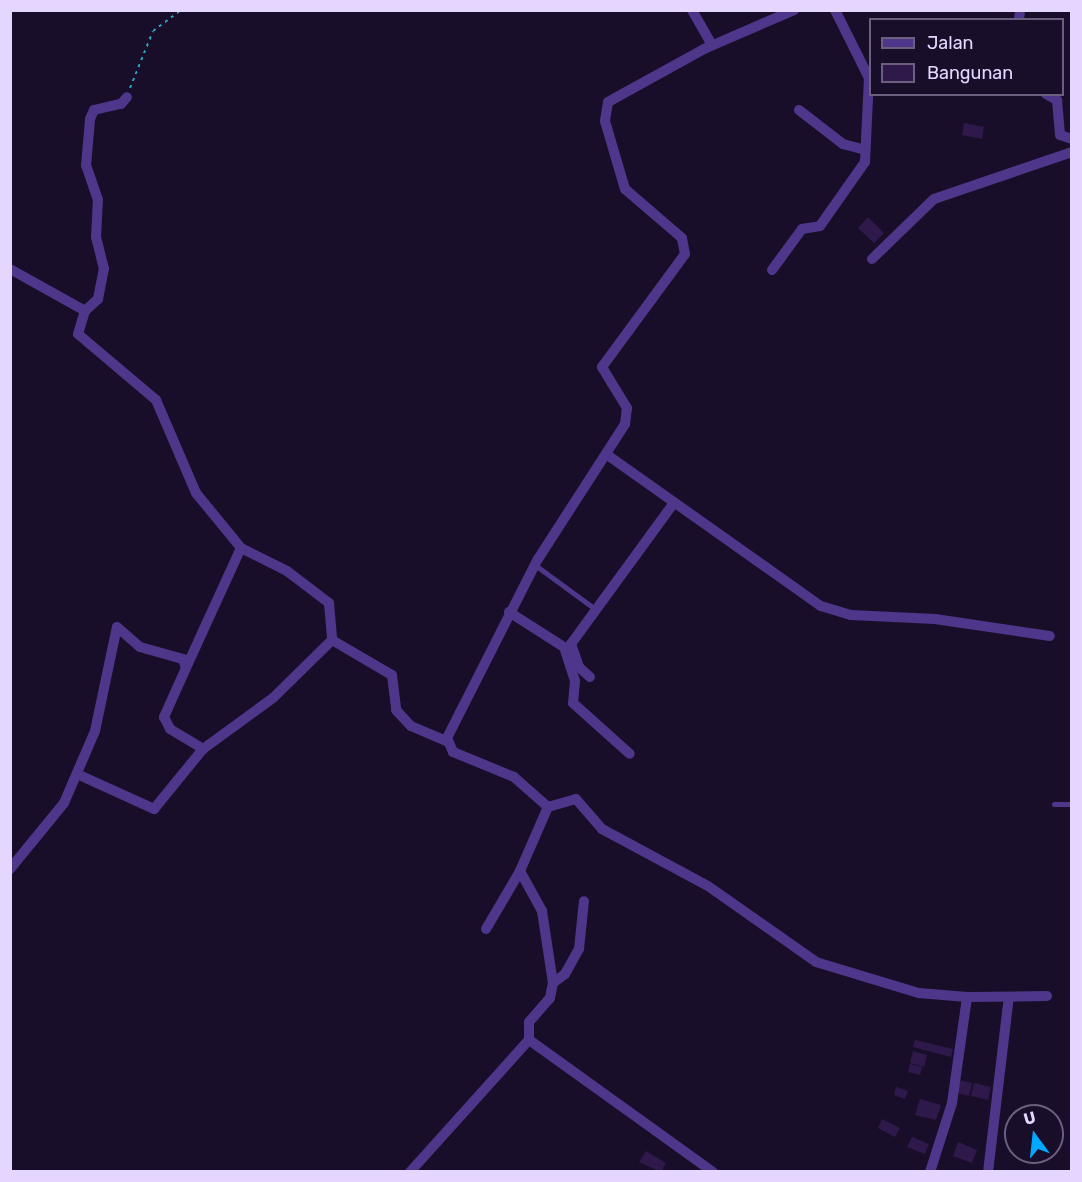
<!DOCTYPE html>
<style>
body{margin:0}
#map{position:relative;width:1082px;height:1182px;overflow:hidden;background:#190e29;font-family:Rubik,sans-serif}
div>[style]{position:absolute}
.building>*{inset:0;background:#2f194b}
.path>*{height:2px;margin-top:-1px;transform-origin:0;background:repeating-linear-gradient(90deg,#28a5c0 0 3px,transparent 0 7.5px)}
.lane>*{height:5px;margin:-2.5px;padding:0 2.5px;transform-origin:2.5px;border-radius:2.5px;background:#4e378a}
.street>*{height:10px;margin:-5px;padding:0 5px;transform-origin:5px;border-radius:5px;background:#4e378a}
span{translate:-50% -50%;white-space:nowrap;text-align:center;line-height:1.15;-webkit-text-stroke:4.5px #190e29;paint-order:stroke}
.frame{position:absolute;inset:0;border:12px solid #e5d6ff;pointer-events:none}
.legend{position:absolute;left:869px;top:18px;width:195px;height:78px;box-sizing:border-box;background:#190e29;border:2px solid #6b5e7f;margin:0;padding:8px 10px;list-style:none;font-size:18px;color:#e5d6ff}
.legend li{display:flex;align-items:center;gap:12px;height:30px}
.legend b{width:30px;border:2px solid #6b5e7f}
.north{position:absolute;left:1004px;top:1104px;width:60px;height:60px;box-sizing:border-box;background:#190e29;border:2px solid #6b5e7f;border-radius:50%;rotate:345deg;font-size:16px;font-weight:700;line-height:24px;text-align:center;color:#e5d6ff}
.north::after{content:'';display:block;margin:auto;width:21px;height:27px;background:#02a8ff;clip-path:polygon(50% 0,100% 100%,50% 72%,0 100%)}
</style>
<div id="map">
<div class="building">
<i style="clip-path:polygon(964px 123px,984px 127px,982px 139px,962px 135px)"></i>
<i style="clip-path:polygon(868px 217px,884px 233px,874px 243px,858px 228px)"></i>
<i style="clip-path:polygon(915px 1040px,953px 1049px,951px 1057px,913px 1047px)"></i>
<i style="clip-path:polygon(913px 1051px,927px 1055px,924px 1067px,910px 1063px)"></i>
<i style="clip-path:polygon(910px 1064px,922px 1067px,920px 1075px,908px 1072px)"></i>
<i style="clip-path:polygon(959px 1080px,972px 1083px,969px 1096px,956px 1093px)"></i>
<i style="clip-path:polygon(974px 1083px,991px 1087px,988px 1100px,971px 1096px)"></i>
<i style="clip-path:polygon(896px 1087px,908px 1091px,905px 1099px,894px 1095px)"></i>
<i style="clip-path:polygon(920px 1099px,941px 1105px,936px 1120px,915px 1115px)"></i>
<i style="clip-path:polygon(882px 1119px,900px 1128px,895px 1137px,878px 1128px)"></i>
<i style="clip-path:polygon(912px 1137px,929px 1144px,925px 1154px,907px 1147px)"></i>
<i style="clip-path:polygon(958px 1142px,977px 1150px,972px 1163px,953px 1156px)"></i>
<i style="clip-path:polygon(646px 1151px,666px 1163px,661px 1172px,639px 1162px)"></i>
</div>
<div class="path">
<i style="left:130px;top:88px;width:61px;rotate:-68deg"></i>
<i style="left:153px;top:31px;width:35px;rotate:-37deg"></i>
</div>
<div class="lane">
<i style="left:535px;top:565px;width:69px;rotate:36.2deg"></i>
<i style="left:1054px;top:804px;width:18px"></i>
</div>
<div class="street">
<i style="left:692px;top:10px;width:40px;rotate:60.3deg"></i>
<i style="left:1019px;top:20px;width:10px;rotate:-84deg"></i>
<i style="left:1046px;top:94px;width:13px;rotate:29deg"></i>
<i style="left:1057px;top:100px;width:35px;rotate:85deg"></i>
<i style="left:1060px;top:135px;width:13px;rotate:18deg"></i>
<i style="left:799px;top:110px;width:56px;rotate:37.7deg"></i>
<i style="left:843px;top:144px;width:23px;rotate:15deg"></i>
<i style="left:872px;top:259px;width:86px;rotate:-44.1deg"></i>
<i style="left:934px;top:199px;width:146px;rotate:-18.8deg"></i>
<i style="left:10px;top:269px;width:86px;rotate:29.2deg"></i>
<i style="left:85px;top:311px;width:24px;rotate:107deg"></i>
<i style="left:78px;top:334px;width:102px;rotate:40.2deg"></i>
<i style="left:156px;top:400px;width:101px;rotate:66.7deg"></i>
<i style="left:196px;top:493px;width:71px;rotate:50.7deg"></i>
<i style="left:241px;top:548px;width:51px;rotate:26.6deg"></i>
<i style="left:287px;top:571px;width:53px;rotate:37.3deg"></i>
<i style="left:329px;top:603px;width:37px;rotate:85deg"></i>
<i style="left:772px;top:270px;width:51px;rotate:-53.8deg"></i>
<i style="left:802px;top:229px;width:18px;rotate:-9deg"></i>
<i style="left:820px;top:226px;width:78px;rotate:-54.9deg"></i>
<i style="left:865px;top:162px;width:84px;rotate:-87.3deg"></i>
<i style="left:869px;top:78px;width:76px;rotate:-116.6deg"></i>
<i style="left:85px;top:311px;width:18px;rotate:-43deg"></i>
<i style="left:98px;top:299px;width:31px;rotate:-79deg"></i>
<i style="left:104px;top:269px;width:33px;rotate:-104deg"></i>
<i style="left:96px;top:237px;width:37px;rotate:-87deg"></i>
<i style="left:98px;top:200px;width:36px;rotate:-109deg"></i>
<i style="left:86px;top:166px;width:47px;rotate:-85.1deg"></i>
<i style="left:90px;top:119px;width:10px;rotate:-66deg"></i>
<i style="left:94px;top:110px;width:28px;rotate:-13deg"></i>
<i style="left:121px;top:104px;width:9px;rotate:-49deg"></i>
<i style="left:606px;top:454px;width:263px;rotate:35.3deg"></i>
<i style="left:821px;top:606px;width:31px;rotate:17deg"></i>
<i style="left:851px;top:615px;width:84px;rotate:2.7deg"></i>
<i style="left:935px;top:619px;width:116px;rotate:8.4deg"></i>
<i style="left:509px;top:612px;width:65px;rotate:32.5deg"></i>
<i style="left:564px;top:647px;width:36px;rotate:72deg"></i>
<i style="left:575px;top:681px;width:22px;rotate:95deg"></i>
<i style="left:573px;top:703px;width:76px;rotate:41.8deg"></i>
<i style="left:332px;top:640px;width:69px;rotate:30.3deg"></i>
<i style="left:392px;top:675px;width:35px;rotate:83deg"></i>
<i style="left:396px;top:710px;width:22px;rotate:47deg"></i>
<i style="left:411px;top:726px;width:38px;rotate:23deg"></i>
<i style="left:186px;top:668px;width:132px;rotate:-65.4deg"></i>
<i style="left:590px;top:677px;width:15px;rotate:-138deg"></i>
<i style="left:579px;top:667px;width:24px;rotate:-109deg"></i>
<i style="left:571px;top:644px;width:175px;rotate:-53.9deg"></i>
<i style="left:77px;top:774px;width:85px;rotate:24.4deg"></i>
<i style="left:154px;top:809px;width:77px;rotate:-50.8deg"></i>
<i style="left:203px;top:749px;width:87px;rotate:-36.1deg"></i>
<i style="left:273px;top:698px;width:83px;rotate:-44.5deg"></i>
<i style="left:548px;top:807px;width:29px;rotate:-16deg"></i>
<i style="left:576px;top:799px;width:40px;rotate:49deg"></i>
<i style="left:602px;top:829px;width:120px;rotate:28.3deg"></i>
<i style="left:708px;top:886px;width:132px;rotate:35.1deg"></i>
<i style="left:816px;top:962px;width:108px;rotate:16.8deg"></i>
<i style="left:919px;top:993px;width:48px;rotate:4.8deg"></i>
<i style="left:10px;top:869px;width:85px;rotate:-50.7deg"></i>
<i style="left:64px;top:803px;width:78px;rotate:-66.7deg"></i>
<i style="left:95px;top:731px;width:106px;rotate:-78.1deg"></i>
<i style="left:117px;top:627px;width:30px;rotate:41deg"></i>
<i style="left:140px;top:647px;width:45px;rotate:15.6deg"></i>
<i style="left:183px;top:659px;width:9px;rotate:72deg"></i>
<i style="left:186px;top:668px;width:54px;rotate:114.2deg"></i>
<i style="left:164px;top:717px;width:13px;rotate:63deg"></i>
<i style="left:170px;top:729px;width:39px;rotate:31deg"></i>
<i style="left:486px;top:929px;width:67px;rotate:-59.6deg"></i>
<i style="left:553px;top:983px;width:15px;rotate:-37deg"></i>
<i style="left:565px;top:974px;width:29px;rotate:-61deg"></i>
<i style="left:579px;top:949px;width:48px;rotate:-84.1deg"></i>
<i style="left:410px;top:1172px;width:178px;rotate:-48deg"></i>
<i style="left:713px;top:1172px;width:226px;rotate:-144.3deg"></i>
<i style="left:529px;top:1040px;width:18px;rotate:-90deg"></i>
<i style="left:529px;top:1022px;width:32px;rotate:-49deg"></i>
<i style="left:550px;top:998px;width:15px;rotate:-79deg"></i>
<i style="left:553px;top:983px;width:73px;rotate:-98.7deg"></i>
<i style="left:542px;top:911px;width:46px;rotate:-118.8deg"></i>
<i style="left:520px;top:871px;width:70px;rotate:-66.4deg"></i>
<i style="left:548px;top:807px;width:45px;rotate:-138.6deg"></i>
<i style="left:514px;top:777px;width:66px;rotate:-157.7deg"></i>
<i style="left:453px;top:752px;width:15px;rotate:-113deg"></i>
<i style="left:447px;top:738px;width:201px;rotate:-63.1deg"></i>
<i style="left:538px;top:559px;width:161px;rotate:-57.2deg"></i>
<i style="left:625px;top:424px;width:16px;rotate:-83deg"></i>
<i style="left:627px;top:408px;width:48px;rotate:-121.4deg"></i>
<i style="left:602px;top:367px;width:140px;rotate:-53.7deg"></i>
<i style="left:685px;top:254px;width:16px;rotate:-101deg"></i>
<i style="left:682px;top:238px;width:75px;rotate:-139.3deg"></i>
<i style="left:625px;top:189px;width:71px;rotate:-106.4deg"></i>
<i style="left:605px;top:121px;width:19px;rotate:-81deg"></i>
<i style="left:608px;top:102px;width:110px;rotate:-28.9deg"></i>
<i style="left:704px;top:49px;width:98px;rotate:-23.4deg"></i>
<i style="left:930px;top:1172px;width:72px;rotate:-72.3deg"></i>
<i style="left:952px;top:1103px;width:107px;rotate:-81.9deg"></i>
<i style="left:967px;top:997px;width:80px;rotate:-0.7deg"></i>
<i style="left:988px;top:1172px;width:176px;rotate:-83.2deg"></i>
</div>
<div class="frame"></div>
<ul class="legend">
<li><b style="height:8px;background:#4e378a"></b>Jalan</li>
<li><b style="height:16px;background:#2f194b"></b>Bangunan</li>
</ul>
<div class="north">U</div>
</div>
